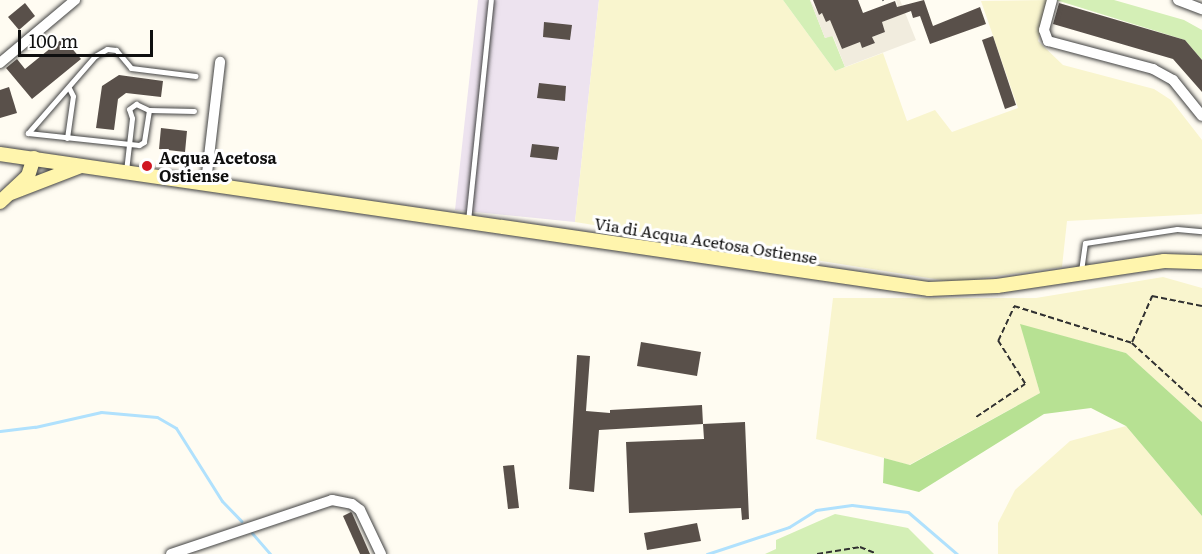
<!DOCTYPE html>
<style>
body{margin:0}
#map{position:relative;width:1202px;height:554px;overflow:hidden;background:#fffcf2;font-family:Literata,serif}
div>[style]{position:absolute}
.industrial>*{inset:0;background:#ede3ef}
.farmland>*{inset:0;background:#f9f5ce}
.green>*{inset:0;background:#d4efb6}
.forest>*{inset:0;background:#b7e193}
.plaza>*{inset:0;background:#f1ecde}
.stream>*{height:3px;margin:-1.5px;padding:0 1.5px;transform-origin:1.5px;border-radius:1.5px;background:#b0e1fd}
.building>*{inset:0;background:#59504a}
.path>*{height:1.5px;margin-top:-0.75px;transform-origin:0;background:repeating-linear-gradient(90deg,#313131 0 6px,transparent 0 9px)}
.roads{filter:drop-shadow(0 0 2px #424242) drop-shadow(0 0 2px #424242)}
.lane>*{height:5px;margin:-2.5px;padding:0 2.5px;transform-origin:2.5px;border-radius:2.5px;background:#fff}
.street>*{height:10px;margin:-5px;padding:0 5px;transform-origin:5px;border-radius:5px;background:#fff}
.secondary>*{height:14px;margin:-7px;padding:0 7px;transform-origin:7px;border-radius:7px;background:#fff5ad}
.dots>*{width:16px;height:16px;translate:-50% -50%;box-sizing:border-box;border:3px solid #fff;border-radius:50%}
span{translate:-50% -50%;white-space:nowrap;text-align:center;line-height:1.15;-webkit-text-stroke:6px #fff;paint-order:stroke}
.poi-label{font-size:16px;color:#0f0f0f;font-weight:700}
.left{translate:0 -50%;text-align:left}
.street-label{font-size:16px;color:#0f0f0f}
.scale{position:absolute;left:18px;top:30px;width:135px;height:27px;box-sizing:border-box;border:3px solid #0f0f0f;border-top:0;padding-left:8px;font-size:18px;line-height:21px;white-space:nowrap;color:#0f0f0f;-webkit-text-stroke:4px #fff;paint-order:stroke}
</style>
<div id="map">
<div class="industrial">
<i style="clip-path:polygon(478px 0,599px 0,575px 222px,455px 210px)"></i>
</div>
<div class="farmland">
<i style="clip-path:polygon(599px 0,783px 0,835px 71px,883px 53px,907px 121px,935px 110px,952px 132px,1018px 108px,981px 1px,1049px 0,1038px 41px,1063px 65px,1154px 89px,1171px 100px,1202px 140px,1202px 214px,1067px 221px,1062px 267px,954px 282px,575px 222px)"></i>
<i style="clip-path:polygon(1163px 277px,1202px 288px,1202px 422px,1126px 353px,1021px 325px,1040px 393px,909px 465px,816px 439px,833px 298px,1036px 298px)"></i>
<i style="clip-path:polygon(1126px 426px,1202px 516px,1202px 554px,998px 554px,998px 523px,1015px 490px,1070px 441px)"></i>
</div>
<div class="green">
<i style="clip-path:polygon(783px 0,810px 0,825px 38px,832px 35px,845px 67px,835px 71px)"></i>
<i style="clip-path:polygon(1056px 0,1114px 0,1184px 20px,1202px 30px,1202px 60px,1185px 40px)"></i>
<i style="clip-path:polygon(835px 514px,908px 528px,934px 554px,765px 554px,776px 549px,776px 540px)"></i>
</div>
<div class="forest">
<i style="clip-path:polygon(1020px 324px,1126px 353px,1202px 422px,1202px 516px,1126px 426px,1091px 408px,1044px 414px,919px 492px,883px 483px,884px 458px,910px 465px,1040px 393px)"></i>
</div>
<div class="plaza">
<i style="clip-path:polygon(810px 0,819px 14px,847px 14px,834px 30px,842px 49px,860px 42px,862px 48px,875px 43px,872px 37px,885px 32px,882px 22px,900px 15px,896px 0,900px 0,916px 40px,845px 67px,833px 36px,825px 38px)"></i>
</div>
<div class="stream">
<i style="left:0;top:431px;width:35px;rotate:-7deg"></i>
<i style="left:35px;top:427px;width:68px;rotate:-12.8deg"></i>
<i style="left:101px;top:412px;width:56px;rotate:5.1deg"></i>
<i style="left:157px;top:417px;width:22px;rotate:30deg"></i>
<i style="left:176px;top:428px;width:86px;rotate:57.8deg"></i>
<i style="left:222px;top:501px;width:28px;rotate:46deg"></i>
<i style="left:252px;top:533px;width:28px;rotate:49deg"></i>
<i style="left:707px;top:554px;width:86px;rotate:-18.2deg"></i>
<i style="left:789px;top:527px;width:32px;rotate:-32deg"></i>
<i style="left:816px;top:510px;width:36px;rotate:-8deg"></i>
<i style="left:852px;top:505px;width:56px;rotate:7.1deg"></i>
<i style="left:908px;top:512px;width:65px;rotate:40.6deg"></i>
</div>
<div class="building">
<i style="clip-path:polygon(813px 0,858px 0,863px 13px,895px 1px,897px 7px,924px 0,933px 26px,980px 7px,986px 24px,930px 44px,920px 16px,913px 18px,911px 11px,882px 22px,885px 32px,872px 37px,875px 43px,862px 48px,860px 42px,842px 49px,830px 20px,826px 22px,822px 13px,819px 15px)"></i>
<i style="clip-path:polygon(25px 3px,35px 16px,19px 30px,8px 17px)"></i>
<i style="clip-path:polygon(1059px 3px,1185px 40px,1202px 60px,1202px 92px,1173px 59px,1053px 24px)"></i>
<i style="clip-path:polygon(544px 22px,572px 25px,570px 40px,543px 37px)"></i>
<i style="clip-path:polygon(993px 36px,1016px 105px,1005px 109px,982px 40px)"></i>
<i style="clip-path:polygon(63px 38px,81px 59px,32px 99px,6px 68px,17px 59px,25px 69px)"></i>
<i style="clip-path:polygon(119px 75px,163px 81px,161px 97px,126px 93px,118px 99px,114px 130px,96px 128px,102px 86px)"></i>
<i style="clip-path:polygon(539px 83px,566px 86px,565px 101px,537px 98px)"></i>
<i style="clip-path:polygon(9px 87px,17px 113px,0 118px,0 90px)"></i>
<i style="clip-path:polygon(161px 128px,187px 131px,185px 152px,159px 149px)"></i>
<i style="clip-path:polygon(532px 144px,559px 147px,557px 160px,530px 157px)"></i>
<i style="clip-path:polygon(641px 342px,701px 352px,697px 376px,637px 366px)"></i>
<i style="clip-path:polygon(577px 355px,590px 356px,586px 411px,610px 413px,610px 410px,702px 405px,703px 424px,599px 430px,594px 492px,569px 489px)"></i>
<i style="clip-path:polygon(745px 422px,749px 519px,742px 520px,741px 508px,629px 513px,626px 442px,704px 439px,703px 424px)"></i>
<i style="clip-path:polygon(514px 465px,519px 508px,508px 509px,503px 466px)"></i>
<i style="clip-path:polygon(351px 512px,352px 513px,370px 554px,360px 554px,343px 516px)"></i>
<i style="clip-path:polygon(697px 523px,701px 541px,647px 550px,644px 533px)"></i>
</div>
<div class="path">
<i style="left:883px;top:0;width:1px;rotate:45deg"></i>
<i style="left:1132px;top:342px;width:50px;rotate:-66.5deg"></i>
<i style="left:1152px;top:296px;width:51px;rotate:11.3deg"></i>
<i style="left:976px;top:417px;width:59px;rotate:-34deg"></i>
<i style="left:1025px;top:384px;width:51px;rotate:-122.1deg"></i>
<i style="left:998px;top:341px;width:38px;rotate:-65deg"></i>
<i style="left:1014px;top:306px;width:124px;rotate:17.4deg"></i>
<i style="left:1132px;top:343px;width:95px;rotate:42.4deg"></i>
<i style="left:817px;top:554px;width:44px;rotate:-9.2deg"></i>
<i style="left:860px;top:547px;width:18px;rotate:22deg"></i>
</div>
<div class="roads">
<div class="lane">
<i style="left:194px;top:111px;width:45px;rotate:-178.7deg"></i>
<i style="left:149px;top:110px;width:32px;rotate:99deg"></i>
<i style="left:144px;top:142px;width:6px;rotate:149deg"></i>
<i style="left:139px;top:145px;width:112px;rotate:-173.8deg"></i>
<i style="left:28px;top:133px;width:102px;rotate:-49deg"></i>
<i style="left:95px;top:56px;width:14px;rotate:-30deg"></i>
<i style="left:107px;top:49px;width:9px;rotate:6deg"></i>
<i style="left:116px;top:50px;width:23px;rotate:50deg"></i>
<i style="left:131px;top:68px;width:65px;rotate:7deg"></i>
<i style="left:67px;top:138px;width:42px;rotate:-81.9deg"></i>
<i style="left:73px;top:96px;width:9px;rotate:-117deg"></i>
<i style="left:126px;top:171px;width:53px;rotate:-83.5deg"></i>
<i style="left:132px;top:118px;width:9px;rotate:-108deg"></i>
<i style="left:129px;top:109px;width:9px;rotate:-36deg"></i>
<i style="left:136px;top:104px;width:14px;rotate:25deg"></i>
<i style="left:468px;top:221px;width:222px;rotate:-84.1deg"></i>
<i style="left:1081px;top:271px;width:28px;rotate:-82deg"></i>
<i style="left:1085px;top:243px;width:93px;rotate:-8.7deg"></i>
<i style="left:1177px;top:229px;width:25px;rotate:5deg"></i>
</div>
<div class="street">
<i style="left:1052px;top:0;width:31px;rotate:105deg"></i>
<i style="left:1044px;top:30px;width:12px;rotate:70deg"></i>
<i style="left:1048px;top:41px;width:109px;rotate:14.9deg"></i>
<i style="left:1153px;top:69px;width:23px;rotate:29deg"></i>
<i style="left:1173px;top:80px;width:46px;rotate:51.1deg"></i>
<i style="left:1178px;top:0;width:26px;rotate:21deg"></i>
<i style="left:0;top:63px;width:98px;rotate:-40deg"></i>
<i style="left:206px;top:182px;width:121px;rotate:-83.3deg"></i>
<i style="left:171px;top:554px;width:170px;rotate:-18.5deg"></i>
<i style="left:332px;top:500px;width:20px;rotate:11deg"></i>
<i style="left:352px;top:504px;width:10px;rotate:37deg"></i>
<i style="left:360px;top:510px;width:49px;rotate:64.5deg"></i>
</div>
<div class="secondary">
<i style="left:0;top:154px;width:939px;rotate:8.27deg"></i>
<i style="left:929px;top:289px;width:68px;rotate:-2.5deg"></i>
<i style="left:997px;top:286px;width:169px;rotate:-8.5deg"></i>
<i style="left:1164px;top:261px;width:38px;rotate:2deg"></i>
<i style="left:11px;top:193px;width:75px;rotate:-21.1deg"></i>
<i style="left:0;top:202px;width:38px;rotate:-43deg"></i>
<i style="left:28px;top:176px;width:19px;rotate:-72deg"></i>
</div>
</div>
<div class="dots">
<i style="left:147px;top:166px;background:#d01722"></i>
</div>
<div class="poi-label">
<span class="left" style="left:159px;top:166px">Acqua Acetosa<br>Ostiense</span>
</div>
<div class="street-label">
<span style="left:706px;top:240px;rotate:9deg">Via di Acqua Acetosa Ostiense</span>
</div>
<div class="scale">100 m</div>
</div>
